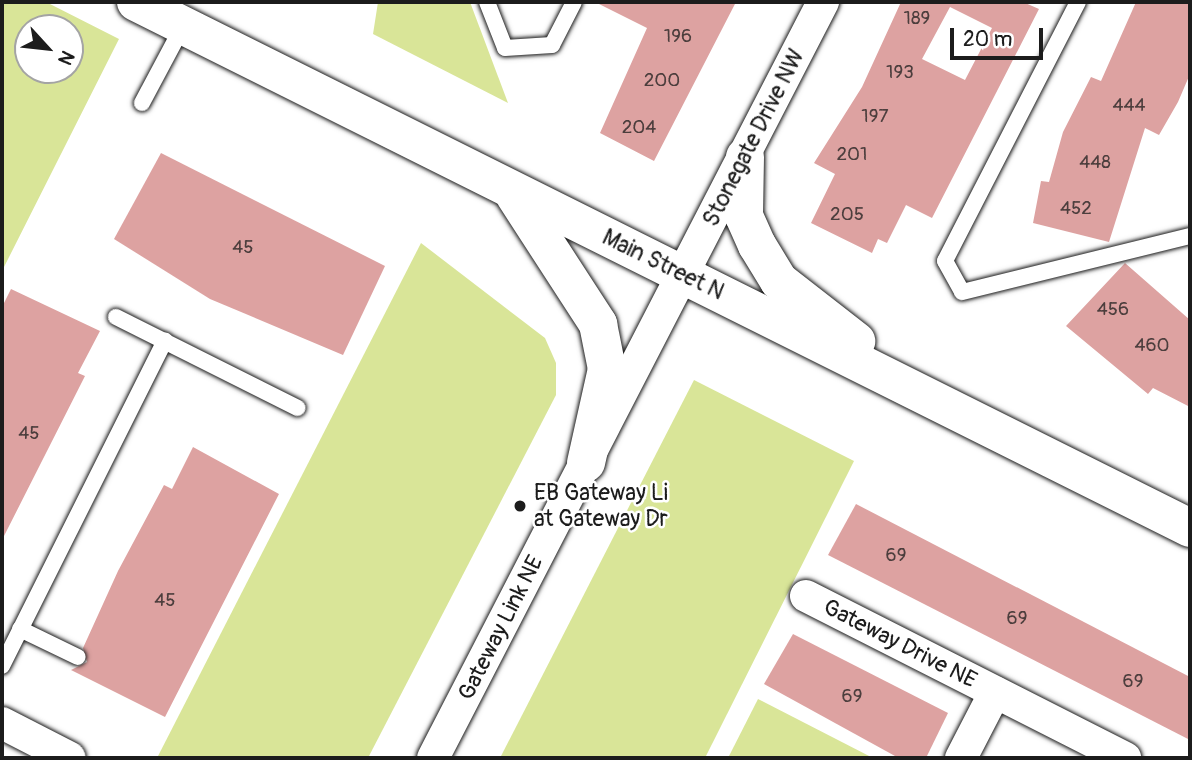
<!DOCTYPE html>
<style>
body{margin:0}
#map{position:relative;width:1192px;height:760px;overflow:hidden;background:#fff;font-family:Pangolin,sans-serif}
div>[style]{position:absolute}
.green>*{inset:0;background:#d9e598}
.building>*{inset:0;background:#dda2a1}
.roads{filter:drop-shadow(0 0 2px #1c1c1c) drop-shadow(0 0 2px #1c1c1c)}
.service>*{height:16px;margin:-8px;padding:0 8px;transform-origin:8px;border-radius:8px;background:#fff}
.minor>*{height:32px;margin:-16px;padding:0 16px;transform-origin:16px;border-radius:16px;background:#fff}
.tertiary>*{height:38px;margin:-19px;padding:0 19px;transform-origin:19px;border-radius:19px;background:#fff}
.dots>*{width:19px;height:19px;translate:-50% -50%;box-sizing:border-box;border:4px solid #fff;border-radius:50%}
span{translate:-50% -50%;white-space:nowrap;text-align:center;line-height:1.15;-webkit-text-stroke:5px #fff;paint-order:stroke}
.number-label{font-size:19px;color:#4c3e3d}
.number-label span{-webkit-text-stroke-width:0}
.street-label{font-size:23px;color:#1c1c1c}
.poi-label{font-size:23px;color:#1c1c1c}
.left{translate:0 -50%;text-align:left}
.frame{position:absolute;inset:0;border:4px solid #1c1c1c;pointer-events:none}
.north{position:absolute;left:14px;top:14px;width:70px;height:70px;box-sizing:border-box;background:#fff;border:2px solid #a4a4a4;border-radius:50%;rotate:117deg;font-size:19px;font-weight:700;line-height:28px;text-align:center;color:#1c1c1c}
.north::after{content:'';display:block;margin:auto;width:24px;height:32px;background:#1c1c1c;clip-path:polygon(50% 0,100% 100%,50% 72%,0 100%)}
.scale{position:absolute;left:950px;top:28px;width:93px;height:32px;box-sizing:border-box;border:4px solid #1c1c1c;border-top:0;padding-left:9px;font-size:21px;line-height:24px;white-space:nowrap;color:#1c1c1c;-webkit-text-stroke:5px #fff;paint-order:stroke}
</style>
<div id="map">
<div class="green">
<i style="clip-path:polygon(evenodd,2px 2px,46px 2px,119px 39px,2px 271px,2px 2px,28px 28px,70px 28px,70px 70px,28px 70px,28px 28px)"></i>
<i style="clip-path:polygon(378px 2px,470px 2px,508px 103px,373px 34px)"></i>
<i style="clip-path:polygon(421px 243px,545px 338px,556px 363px,556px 395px,368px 758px,157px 758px)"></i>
<i style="clip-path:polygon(694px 380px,854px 461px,705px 758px,500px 758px)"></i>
<i style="clip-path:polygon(758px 699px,873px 758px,728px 758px)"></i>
</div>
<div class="building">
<i style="clip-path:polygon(595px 2px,736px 2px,654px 161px,600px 133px,647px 28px)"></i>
<i style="clip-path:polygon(evenodd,901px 2px,1023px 2px,1039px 9px,932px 218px,906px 205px,887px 243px,878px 239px,872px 253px,811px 223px,835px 174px,814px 163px,862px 87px,901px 2px,950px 7px,992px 28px,965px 80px,922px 59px,950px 7px)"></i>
<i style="clip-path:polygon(1136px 2px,1190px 2px,1190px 74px,1178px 102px,1159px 135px,1145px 128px,1109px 242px,1033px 223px,1041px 181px,1049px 182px,1063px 132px,1091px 77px,1101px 81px)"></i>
<i style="clip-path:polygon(161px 153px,385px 266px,343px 355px,210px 299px,114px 239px)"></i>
<i style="clip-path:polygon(1125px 263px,1190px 320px,1190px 407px,1153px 388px,1148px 394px,1066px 326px)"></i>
<i style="clip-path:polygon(11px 289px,100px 331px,78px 373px,85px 376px,2px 540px,2px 307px)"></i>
<i style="clip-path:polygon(193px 447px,279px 494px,165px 717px,71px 670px,87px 662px,83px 648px,118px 571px,164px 485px,172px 489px)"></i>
<i style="clip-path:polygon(856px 504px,1190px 677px,1190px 740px,828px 555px)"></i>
<i style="clip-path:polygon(793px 634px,948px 713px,926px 758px,895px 756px,764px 684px)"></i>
</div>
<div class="roads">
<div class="service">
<i style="left:487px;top:2px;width:49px;rotate:68.6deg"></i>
<i style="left:505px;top:48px;width:47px;rotate:-3.7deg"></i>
<i style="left:552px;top:45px;width:48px;rotate:-62.9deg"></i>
<i style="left:1078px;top:2px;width:291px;rotate:117.2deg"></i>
<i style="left:945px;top:261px;width:35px;rotate:61deg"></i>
<i style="left:962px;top:292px;width:235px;rotate:-13.8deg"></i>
<i style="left:142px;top:103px;width:87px;rotate:-62deg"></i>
<i style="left:116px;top:317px;width:203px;rotate:26.6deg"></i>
<i style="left:20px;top:629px;width:64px;rotate:25.8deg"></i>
<i style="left:2px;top:666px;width:364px;rotate:-63.4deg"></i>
</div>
<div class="minor">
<i style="left:806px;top:596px;width:358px;rotate:26.9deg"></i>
<i style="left:2px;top:723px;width:76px;rotate:27.2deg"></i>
<i style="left:433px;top:758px;width:851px;rotate:-62.71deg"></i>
<i style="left:961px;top:758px;width:74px;rotate:-62.7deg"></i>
</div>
<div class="tertiary">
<i style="left:136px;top:2px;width:1178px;rotate:26.52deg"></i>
<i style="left:745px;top:157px;width:59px;rotate:91deg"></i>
<i style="left:744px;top:216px;width:32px;rotate:66deg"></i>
<i style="left:757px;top:245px;width:42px;rotate:58.6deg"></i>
<i style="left:779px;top:281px;width:98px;rotate:37.9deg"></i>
<i style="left:515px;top:196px;width:153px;rotate:57deg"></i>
<i style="left:598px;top:324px;width:46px;rotate:78.7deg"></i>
<i style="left:607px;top:369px;width:96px;rotate:102.6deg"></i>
</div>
</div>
<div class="dots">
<i style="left:520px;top:506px;background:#1c1c1c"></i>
</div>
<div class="number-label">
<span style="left:917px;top:19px">189</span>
<span style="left:678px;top:37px">196</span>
<span style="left:900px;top:73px">193</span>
<span style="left:662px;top:81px">200</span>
<span style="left:1129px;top:106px">444</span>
<span style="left:875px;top:117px">197</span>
<span style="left:639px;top:128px">204</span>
<span style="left:852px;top:155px">201</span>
<span style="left:1095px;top:163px">448</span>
<span style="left:1076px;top:209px">452</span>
<span style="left:847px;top:215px">205</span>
<span style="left:243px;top:248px">45</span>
<span style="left:1113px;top:310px">456</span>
<span style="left:1152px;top:346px">460</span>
<span style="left:29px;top:434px">45</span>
<span style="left:896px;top:556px">69</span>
<span style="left:165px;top:601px">45</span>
<span style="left:1017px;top:619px">69</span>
<span style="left:1133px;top:682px">69</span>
<span style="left:852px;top:697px">69</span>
</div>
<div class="street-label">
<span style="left:754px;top:138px;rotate:-63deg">Stonegate Drive NW</span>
<span style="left:663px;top:265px;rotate:26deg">Main Street N</span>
<span style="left:501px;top:628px;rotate:-63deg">Gateway Link NE</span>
<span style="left:900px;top:644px;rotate:27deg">Gateway Drive NE</span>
</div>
<div class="poi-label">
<span class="left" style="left:534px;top:506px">EB Gateway Li<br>at Gateway Dr</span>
</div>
<div class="frame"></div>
<div class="north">N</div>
<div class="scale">20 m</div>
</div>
